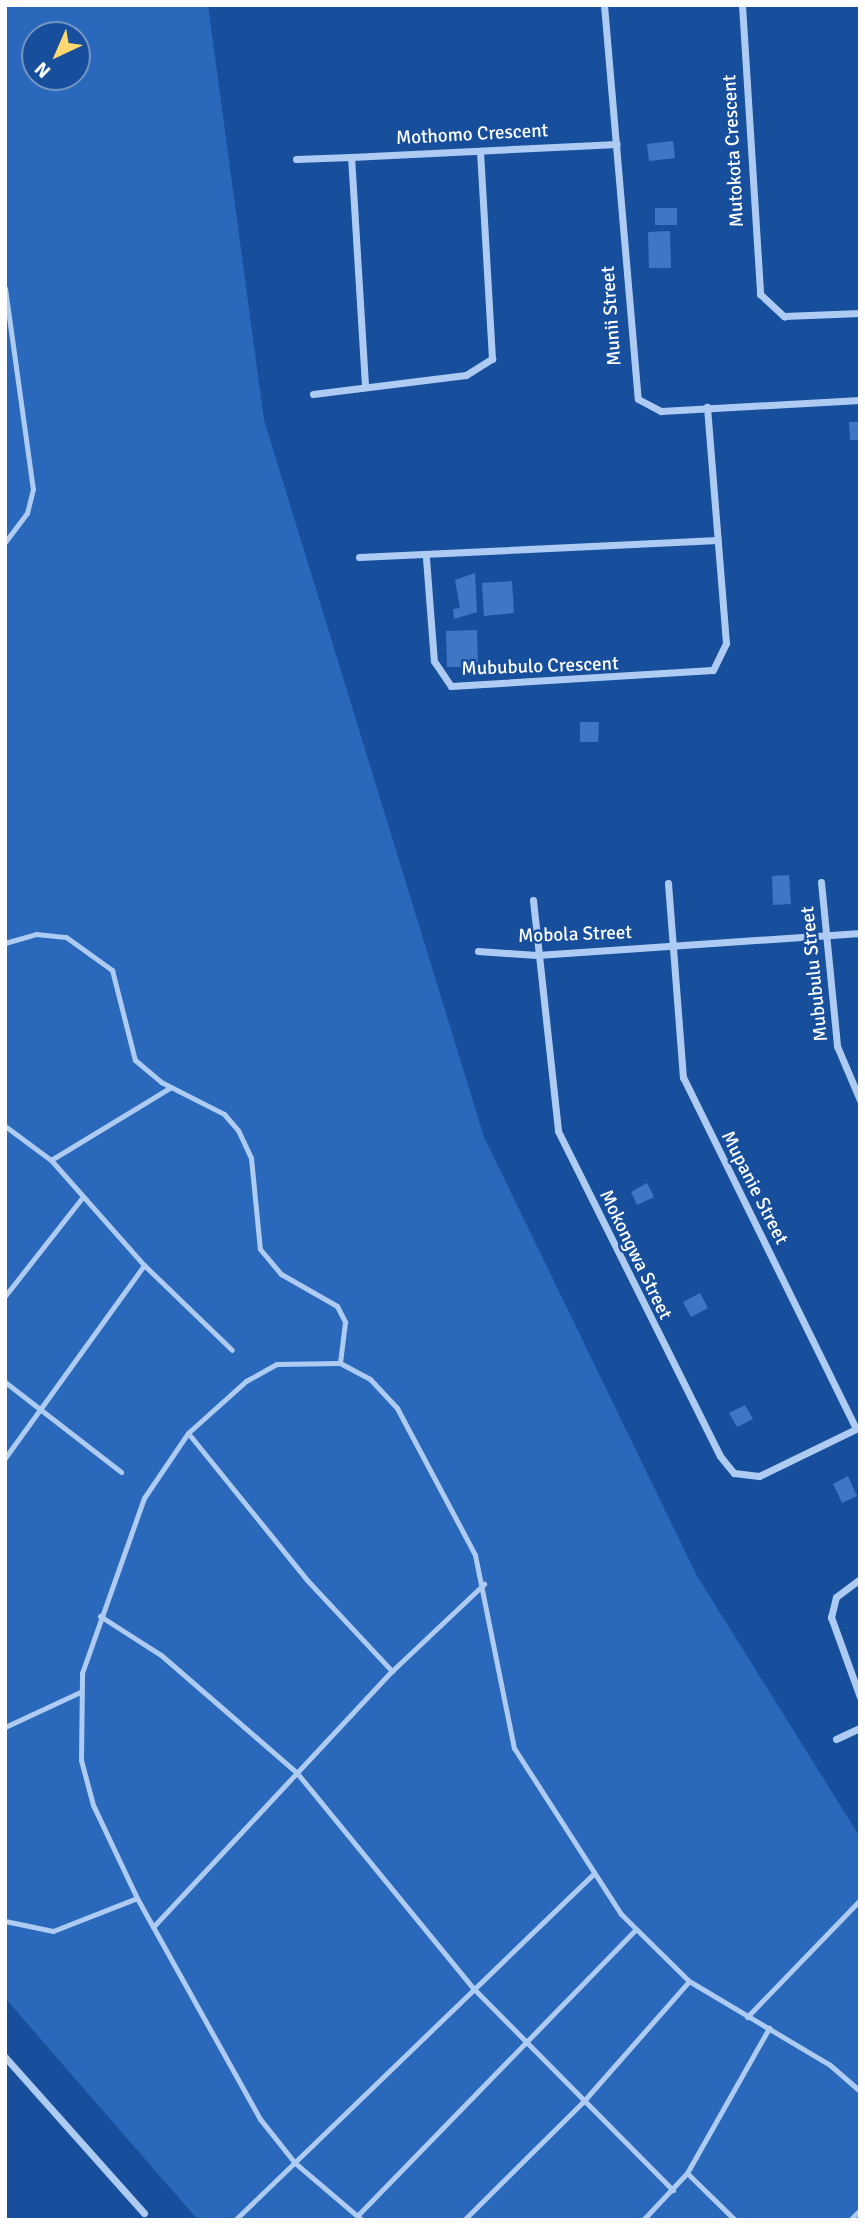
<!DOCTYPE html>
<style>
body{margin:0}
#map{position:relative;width:865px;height:2225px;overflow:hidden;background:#174f9d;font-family:Signika,sans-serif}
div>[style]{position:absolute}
.green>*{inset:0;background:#2a68bb}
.building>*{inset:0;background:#3f77c4}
.service>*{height:5px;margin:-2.5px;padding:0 2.5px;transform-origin:2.5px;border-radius:2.5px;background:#aeccf3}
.minor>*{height:7px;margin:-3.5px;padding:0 3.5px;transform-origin:3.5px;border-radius:3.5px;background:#aeccf3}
span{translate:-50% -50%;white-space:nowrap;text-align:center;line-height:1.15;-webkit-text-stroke:5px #174f9d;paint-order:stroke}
.street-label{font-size:19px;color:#fff}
.frame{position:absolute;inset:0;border:7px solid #fff;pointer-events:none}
.north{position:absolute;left:21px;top:21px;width:70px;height:70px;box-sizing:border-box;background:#174f9d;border:2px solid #7495c4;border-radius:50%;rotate:224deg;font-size:19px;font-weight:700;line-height:28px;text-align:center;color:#fff}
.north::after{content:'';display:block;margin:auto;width:24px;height:32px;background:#ffd970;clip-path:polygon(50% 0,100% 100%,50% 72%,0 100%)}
</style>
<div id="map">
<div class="green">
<i style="clip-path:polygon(evenodd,5px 5px,208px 5px,264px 420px,484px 1137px,697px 1576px,860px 1837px,860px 2220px,198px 2220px,5px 1998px,5px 5px,35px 35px,77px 35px,77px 77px,35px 77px,35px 35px)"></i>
</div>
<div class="building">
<i style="clip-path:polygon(673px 141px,675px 158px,649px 161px,647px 144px)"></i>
<i style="clip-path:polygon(655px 208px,677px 208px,677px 225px,655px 225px)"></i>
<i style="clip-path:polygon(670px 231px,671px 268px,649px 268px,648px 232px)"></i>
<i style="clip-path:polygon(849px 422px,860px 422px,860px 440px,850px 440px)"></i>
<i style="clip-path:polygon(475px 573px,477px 612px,454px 619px,453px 609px,460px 608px,455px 580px)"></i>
<i style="clip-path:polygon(512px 581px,514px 613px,484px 616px,482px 583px)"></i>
<i style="clip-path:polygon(477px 630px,478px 667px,447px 667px,446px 631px)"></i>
<i style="clip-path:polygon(580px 722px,599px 722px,598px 742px,580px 742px)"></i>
<i style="clip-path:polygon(789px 875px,791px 904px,773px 905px,772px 876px)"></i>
<i style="clip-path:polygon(647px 1183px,654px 1197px,637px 1205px,631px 1192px)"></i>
<i style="clip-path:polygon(700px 1293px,708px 1308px,691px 1317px,683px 1302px)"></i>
<i style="clip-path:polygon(745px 1405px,753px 1419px,737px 1427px,729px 1413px)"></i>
<i style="clip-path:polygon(848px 1476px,857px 1496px,842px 1503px,833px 1484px)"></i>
</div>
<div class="service">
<i style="left:5px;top:288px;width:203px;rotate:82.1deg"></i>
<i style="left:33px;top:489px;width:25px;rotate:104deg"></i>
<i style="left:27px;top:513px;width:36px;rotate:127deg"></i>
<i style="left:5px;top:943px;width:32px;rotate:-16deg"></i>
<i style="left:36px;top:934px;width:30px;rotate:6deg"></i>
<i style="left:66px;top:937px;width:57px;rotate:35.7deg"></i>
<i style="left:112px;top:970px;width:93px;rotate:75.7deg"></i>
<i style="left:135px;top:1060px;width:34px;rotate:40deg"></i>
<i style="left:161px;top:1082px;width:71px;rotate:26.9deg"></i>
<i style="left:224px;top:1114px;width:21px;rotate:49deg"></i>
<i style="left:238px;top:1130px;width:31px;rotate:65deg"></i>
<i style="left:251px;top:1158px;width:91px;rotate:84.4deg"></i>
<i style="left:260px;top:1249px;width:33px;rotate:50deg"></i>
<i style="left:281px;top:1274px;width:64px;rotate:29.7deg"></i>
<i style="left:337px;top:1306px;width:18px;rotate:63deg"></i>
<i style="left:345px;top:1322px;width:41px;rotate:97deg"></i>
<i style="left:5px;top:1126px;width:57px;rotate:36.5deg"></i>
<i style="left:51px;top:1160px;width:140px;rotate:48.5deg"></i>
<i style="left:144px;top:1265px;width:122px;rotate:44deg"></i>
<i style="left:51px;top:1160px;width:140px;rotate:-31.3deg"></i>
<i style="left:5px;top:1296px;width:123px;rotate:-51.9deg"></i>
<i style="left:5px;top:1382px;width:147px;rotate:37.8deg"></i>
<i style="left:188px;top:1433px;width:189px;rotate:51deg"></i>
<i style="left:307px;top:1580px;width:125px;rotate:47deg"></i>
<i style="left:5px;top:1458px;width:238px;rotate:-54.2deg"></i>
<i style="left:100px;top:1616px;width:72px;rotate:32.6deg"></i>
<i style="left:161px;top:1655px;width:180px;rotate:40.9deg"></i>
<i style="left:297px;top:1773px;width:279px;rotate:50.7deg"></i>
<i style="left:474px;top:1989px;width:283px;rotate:45.3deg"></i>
<i style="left:5px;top:1727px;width:83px;rotate:-25deg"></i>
<i style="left:5px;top:1921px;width:49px;rotate:11.8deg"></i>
<i style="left:53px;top:1931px;width:90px;rotate:-21.4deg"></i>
<i style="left:153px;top:1927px;width:350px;rotate:-47deg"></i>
<i style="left:392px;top:1671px;width:127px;rotate:-43.4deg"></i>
<i style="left:747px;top:2017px;width:163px;rotate:-46deg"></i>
<i style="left:687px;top:2173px;width:67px;rotate:44.4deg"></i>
<i style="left:357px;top:2216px;width:399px;rotate:-45.8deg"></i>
<i style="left:235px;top:2220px;width:499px;rotate:-44deg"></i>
<i style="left:362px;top:2220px;width:88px;rotate:-139.6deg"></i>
<i style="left:295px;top:2163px;width:56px;rotate:-128.5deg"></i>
<i style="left:260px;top:2119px;width:253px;rotate:-119.1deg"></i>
<i style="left:137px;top:1898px;width:103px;rotate:-115.3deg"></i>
<i style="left:93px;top:1805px;width:47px;rotate:-104.9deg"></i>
<i style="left:81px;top:1760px;width:87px;rotate:-89.3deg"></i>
<i style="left:82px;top:1673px;width:186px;rotate:-70.5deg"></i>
<i style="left:144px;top:1498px;width:78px;rotate:-55.9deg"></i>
<i style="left:188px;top:1433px;width:78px;rotate:-41.9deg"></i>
<i style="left:246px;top:1381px;width:35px;rotate:-29deg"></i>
<i style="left:277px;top:1364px;width:63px;rotate:-0.9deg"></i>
<i style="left:340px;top:1363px;width:34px;rotate:28deg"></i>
<i style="left:370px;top:1379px;width:40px;rotate:47deg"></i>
<i style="left:397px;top:1408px;width:166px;rotate:62deg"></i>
<i style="left:475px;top:1555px;width:197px;rotate:78.6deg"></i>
<i style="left:514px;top:1748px;width:197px;rotate:57.2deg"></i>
<i style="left:621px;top:1914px;width:95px;rotate:44.6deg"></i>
<i style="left:689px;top:1981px;width:164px;rotate:30.8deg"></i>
<i style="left:830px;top:2065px;width:40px;rotate:41deg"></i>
<i style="left:464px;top:2220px;width:166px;rotate:-44.8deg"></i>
<i style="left:582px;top:2103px;width:162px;rotate:-48.7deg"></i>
<i style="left:643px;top:2220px;width:64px;rotate:-46.9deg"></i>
<i style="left:687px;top:2173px;width:167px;rotate:-60.5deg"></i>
<i style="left:850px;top:2220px;width:14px;rotate:-45deg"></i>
</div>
<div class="minor">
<i style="left:604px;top:5px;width:395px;rotate:85.1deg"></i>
<i style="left:638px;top:399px;width:26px;rotate:28deg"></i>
<i style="left:661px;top:411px;width:199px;rotate:-3.2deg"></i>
<i style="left:742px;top:5px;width:290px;rotate:86.4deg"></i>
<i style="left:760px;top:294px;width:33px;rotate:43deg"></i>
<i style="left:784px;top:316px;width:76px;rotate:-2.3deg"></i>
<i style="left:296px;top:159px;width:55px;rotate:-2.1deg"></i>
<i style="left:365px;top:385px;width:228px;rotate:-93.5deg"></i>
<i style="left:351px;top:157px;width:266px;rotate:-2.8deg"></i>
<i style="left:313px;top:394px;width:154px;rotate:-7.1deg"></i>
<i style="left:466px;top:375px;width:31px;rotate:-32deg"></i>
<i style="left:492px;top:359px;width:208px;rotate:-93.3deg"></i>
<i style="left:359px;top:557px;width:359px;rotate:-2.7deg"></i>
<i style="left:426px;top:558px;width:103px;rotate:85.6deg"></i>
<i style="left:434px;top:661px;width:30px;rotate:56deg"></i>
<i style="left:451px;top:686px;width:262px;rotate:-3.5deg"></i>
<i style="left:713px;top:670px;width:30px;rotate:-64deg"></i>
<i style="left:726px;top:643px;width:237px;rotate:-94.6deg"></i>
<i style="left:821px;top:882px;width:165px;rotate:84.4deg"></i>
<i style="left:837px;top:1046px;width:59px;rotate:66.9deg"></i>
<i style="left:668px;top:883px;width:195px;rotate:85.6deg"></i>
<i style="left:683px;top:1077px;width:392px;rotate:63.8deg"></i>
<i style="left:533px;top:900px;width:232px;rotate:83.8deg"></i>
<i style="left:558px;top:1131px;width:363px;rotate:63.5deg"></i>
<i style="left:720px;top:1456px;width:22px;rotate:51deg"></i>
<i style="left:734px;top:1473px;width:25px;rotate:7deg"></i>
<i style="left:759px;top:1476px;width:112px;rotate:-25.9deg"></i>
<i style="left:478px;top:951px;width:59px;rotate:3.9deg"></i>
<i style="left:537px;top:955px;width:324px;rotate:-3.9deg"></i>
<i style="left:860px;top:1579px;width:30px;rotate:143deg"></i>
<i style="left:836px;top:1597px;width:21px;rotate:104deg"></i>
<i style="left:831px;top:1617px;width:85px;rotate:70.1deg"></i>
<i style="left:836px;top:1739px;width:26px;rotate:-25deg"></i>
<i style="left:5px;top:2057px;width:209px;rotate:48.3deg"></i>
</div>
<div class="street-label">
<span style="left:472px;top:135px;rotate:-3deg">Mothomo Crescent</span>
<span style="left:734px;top:151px;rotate:-93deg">Mutokota Crescent</span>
<span style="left:612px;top:316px;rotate:-94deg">Munii Street</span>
<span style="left:540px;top:667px;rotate:-2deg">Mububulo Crescent</span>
<span style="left:575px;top:935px;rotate:-2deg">Mobola Street</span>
<span style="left:815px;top:974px;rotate:-96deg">Mububulu Street</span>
<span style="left:754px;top:1188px;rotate:63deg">Mupanie Street</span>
<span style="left:635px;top:1255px;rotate:64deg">Mokongwa Street</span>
</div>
<div class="frame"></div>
<div class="north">N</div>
</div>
